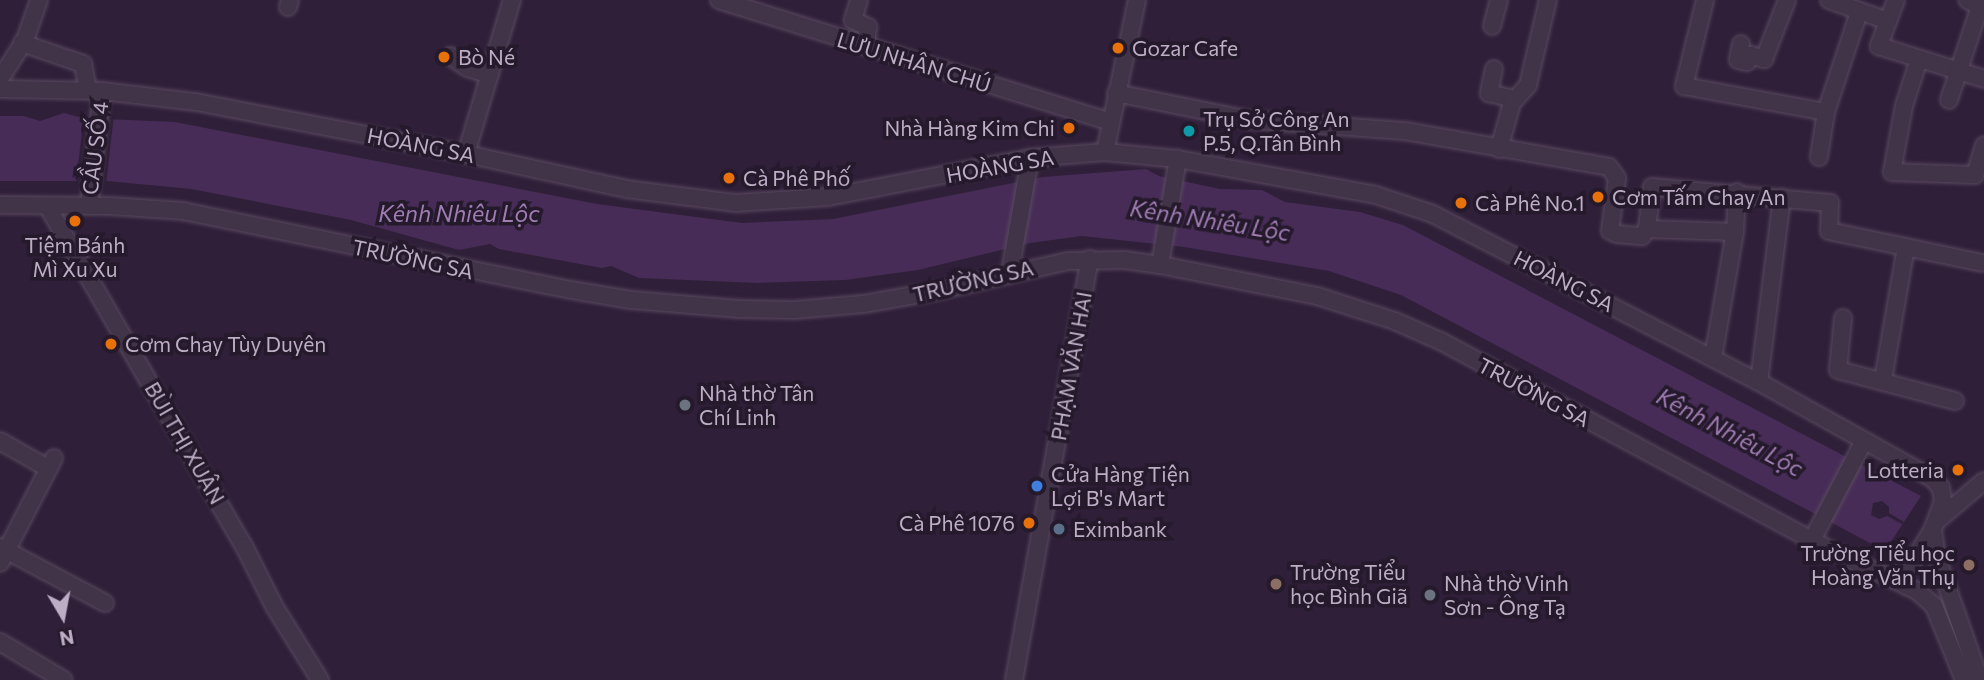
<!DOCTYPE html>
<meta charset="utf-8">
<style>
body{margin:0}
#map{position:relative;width:1984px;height:680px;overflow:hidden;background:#2f1f38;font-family:Commissioner,sans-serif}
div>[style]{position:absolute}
.water>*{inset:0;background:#472c57}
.pier>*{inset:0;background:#2f1f38}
.roads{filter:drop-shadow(0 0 2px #594a60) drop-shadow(0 0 2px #594a60)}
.minor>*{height:16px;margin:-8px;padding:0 8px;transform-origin:8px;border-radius:8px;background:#413348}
.dots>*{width:19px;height:19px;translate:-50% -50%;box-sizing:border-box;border:4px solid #25192c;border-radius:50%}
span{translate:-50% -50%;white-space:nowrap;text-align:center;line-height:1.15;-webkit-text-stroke:7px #25192c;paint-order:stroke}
.poi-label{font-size:21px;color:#bdadc5}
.left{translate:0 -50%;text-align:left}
.right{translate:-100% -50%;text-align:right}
.street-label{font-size:21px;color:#bdadc5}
.water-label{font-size:23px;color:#9f7cb2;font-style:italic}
.north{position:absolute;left:28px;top:582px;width:70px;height:70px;-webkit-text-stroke:5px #25192c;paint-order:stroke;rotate:170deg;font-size:19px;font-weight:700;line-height:28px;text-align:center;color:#bdadc5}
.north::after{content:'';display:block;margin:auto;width:24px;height:32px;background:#bdadc5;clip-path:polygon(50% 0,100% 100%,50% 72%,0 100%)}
</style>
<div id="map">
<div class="water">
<i style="clip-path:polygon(64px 113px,83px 118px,175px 122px,597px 204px,742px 223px,833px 219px,1043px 177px,1146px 169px,1159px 176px,1220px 189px,1262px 190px,1285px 202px,1360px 212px,1403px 225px,1921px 496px,1885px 551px,1401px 295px,1329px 271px,1184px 247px,1082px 236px,1030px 243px,918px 270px,845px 280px,758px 283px,639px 278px,611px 266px,602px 268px,499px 249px,490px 244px,459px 250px,351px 220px,191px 189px,107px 181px,0 181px,0 116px,24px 116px,40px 121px)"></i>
</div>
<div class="pier">
<i style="clip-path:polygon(84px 114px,114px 114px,106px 185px,76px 184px)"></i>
<i style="clip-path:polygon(1882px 501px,1889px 507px,1889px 513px,1904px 522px,1902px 524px,1887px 516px,1879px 519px,1871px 515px,1873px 503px)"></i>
</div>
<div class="roads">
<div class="minor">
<i style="left:719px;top:0;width:411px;rotate:17.3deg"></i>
<i style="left:859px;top:0;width:21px;rotate:107deg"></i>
<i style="left:853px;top:20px;width:17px;rotate:25deg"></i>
<i style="left:868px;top:27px;width:20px;rotate:96deg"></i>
<i style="left:1705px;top:0;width:89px;rotate:103.7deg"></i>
<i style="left:1684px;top:86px;width:144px;rotate:10.4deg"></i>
<i style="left:1829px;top:0;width:63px;rotate:19.6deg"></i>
<i style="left:1888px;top:21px;width:22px;rotate:-69deg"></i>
<i style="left:288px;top:7px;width:7px;rotate:-74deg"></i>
<i style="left:1888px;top:21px;width:27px;rotate:110deg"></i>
<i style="left:1879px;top:46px;width:110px;rotate:17.4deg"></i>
<i style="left:1492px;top:26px;width:27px;rotate:-75deg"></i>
<i style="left:22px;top:43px;width:65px;rotate:19deg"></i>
<i style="left:83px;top:64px;width:26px;rotate:79deg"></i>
<i style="left:1741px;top:44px;width:16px;rotate:101deg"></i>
<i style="left:1738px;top:60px;width:9px;rotate:13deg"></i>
<i style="left:1747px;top:62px;width:8px;rotate:-60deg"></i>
<i style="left:1751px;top:55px;width:14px;rotate:17deg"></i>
<i style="left:1764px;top:59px;width:63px;rotate:-68.7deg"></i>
<i style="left:450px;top:56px;width:22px;rotate:34deg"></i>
<i style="left:468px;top:68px;width:23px;rotate:18deg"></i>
<i style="left:1919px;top:59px;width:49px;rotate:107.7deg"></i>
<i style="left:1904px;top:106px;width:67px;rotate:100.3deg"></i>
<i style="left:1892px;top:172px;width:83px;rotate:2.1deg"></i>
<i style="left:1975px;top:175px;width:31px;rotate:-73deg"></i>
<i style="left:1494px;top:69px;width:25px;rotate:102deg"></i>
<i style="left:1489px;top:93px;width:21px;rotate:14deg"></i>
<i style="left:1509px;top:98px;width:6px;rotate:59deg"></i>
<i style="left:0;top:79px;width:46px;rotate:-57.3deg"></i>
<i style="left:25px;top:40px;width:42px;rotate:-70.7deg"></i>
<i style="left:0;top:89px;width:102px;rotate:1.1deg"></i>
<i style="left:102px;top:91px;width:95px;rotate:6.7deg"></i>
<i style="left:196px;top:102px;width:275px;rotate:10.9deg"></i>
<i style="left:466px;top:154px;width:164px;rotate:12.3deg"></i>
<i style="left:626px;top:189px;width:111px;rotate:7.3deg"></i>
<i style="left:736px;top:203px;width:92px;rotate:-3.7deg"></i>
<i style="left:828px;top:197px;width:206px;rotate:-10.9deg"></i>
<i style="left:1030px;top:158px;width:75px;rotate:-4.6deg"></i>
<i style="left:1105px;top:152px;width:73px;rotate:5.5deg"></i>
<i style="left:1178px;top:159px;width:201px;rotate:10.3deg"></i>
<i style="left:1376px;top:195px;width:60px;rotate:18.4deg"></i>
<i style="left:1433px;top:214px;width:367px;rotate:27.3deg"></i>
<i style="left:1759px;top:382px;width:199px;rotate:29.1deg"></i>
<i style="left:1933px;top:479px;width:12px;rotate:48deg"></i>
<i style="left:1941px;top:488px;width:13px;rotate:81deg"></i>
<i style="left:1943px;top:501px;width:30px;rotate:110deg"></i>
<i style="left:1933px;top:529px;width:44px;rotate:121.9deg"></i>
<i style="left:1910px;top:566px;width:17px;rotate:144deg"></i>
<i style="left:1896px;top:576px;width:10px;rotate:180deg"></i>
<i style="left:1886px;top:576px;width:55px;rotate:-155.3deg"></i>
<i style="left:1836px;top:553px;width:449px;rotate:-151.8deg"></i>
<i style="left:1440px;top:341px;width:49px;rotate:-156deg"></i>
<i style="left:1395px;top:321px;width:82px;rotate:-162.2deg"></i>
<i style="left:1317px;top:296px;width:160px;rotate:-168.8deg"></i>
<i style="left:1160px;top:265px;width:36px;rotate:-172deg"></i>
<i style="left:1124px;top:260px;width:56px;rotate:179deg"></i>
<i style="left:1068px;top:261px;width:134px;rotate:167.1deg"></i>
<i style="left:937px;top:291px;width:75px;rotate:170deg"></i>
<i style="left:863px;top:304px;width:69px;rotate:175deg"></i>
<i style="left:794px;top:310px;width:55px;rotate:-179deg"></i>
<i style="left:739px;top:309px;width:108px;rotate:-175.2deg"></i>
<i style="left:631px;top:300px;width:61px;rotate:-170.5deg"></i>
<i style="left:571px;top:290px;width:395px;rotate:-168.5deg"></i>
<i style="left:184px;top:211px;width:74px;rotate:-176.1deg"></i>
<i style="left:110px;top:206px;width:110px;rotate:-179.5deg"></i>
<i style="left:1116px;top:93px;width:137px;rotate:11.4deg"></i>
<i style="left:1250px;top:120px;width:155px;rotate:4.1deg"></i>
<i style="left:1405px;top:131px;width:207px;rotate:10deg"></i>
<i style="left:1609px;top:167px;width:14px;rotate:54deg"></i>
<i style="left:1617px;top:178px;width:53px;rotate:97.5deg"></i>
<i style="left:1610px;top:231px;width:8px;rotate:23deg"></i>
<i style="left:1617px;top:234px;width:25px;rotate:5deg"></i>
<i style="left:1642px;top:236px;width:9px;rotate:-54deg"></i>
<i style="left:1949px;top:100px;width:99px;rotate:-71.7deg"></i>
<i style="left:1980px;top:6px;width:14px;rotate:-155deg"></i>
<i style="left:1499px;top:149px;width:48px;rotate:-74.2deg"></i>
<i style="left:1512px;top:103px;width:24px;rotate:-48deg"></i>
<i style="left:1528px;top:85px;width:87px;rotate:-76.8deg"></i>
<i style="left:1105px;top:152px;width:155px;rotate:-78.1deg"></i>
<i style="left:466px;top:154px;width:161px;rotate:-73.4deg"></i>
<i style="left:1819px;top:157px;width:46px;rotate:-81.2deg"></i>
<i style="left:1826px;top:112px;width:105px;rotate:-71.7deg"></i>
<i style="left:89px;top:206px;width:116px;rotate:-83.6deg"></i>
<i style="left:48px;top:207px;width:392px;rotate:60deg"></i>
<i style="left:244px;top:546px;width:67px;rotate:63.4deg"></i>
<i style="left:274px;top:606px;width:87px;rotate:58.1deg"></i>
<i style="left:1735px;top:232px;width:88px;rotate:-178deg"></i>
<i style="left:1647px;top:229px;width:42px;rotate:-83.2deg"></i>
<i style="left:1652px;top:187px;width:179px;rotate:5.1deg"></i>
<i style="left:1830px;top:203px;width:28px;rotate:92deg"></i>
<i style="left:1829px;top:231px;width:156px;rotate:11.8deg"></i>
<i style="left:1160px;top:265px;width:108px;rotate:-80.4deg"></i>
<i style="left:1010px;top:272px;width:116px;rotate:-80deg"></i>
<i style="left:1843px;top:318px;width:52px;rotate:95.5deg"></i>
<i style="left:1838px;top:370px;width:121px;rotate:14.8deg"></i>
<i style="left:1713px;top:358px;width:128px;rotate:-80.1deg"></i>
<i style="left:1735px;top:232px;width:40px;rotate:-87.1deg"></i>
<i style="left:1883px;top:380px;width:135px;rotate:-80.2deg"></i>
<i style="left:1759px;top:382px;width:186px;rotate:-82.9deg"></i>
<i style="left:0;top:441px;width:56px;rotate:29.7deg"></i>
<i style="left:1938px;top:520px;width:60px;rotate:-40.3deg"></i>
<i style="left:1933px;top:529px;width:29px;rotate:82deg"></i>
<i style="left:1937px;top:558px;width:129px;rotate:70.6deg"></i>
<i style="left:1812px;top:540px;width:112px;rotate:-62.3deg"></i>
<i style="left:0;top:547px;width:119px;rotate:28.1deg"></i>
<i style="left:0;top:563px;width:118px;rotate:-62.8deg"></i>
<i style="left:1886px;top:576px;width:34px;rotate:26deg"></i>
<i style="left:1917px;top:591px;width:23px;rotate:41deg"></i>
<i style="left:1934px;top:606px;width:80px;rotate:67.9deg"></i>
<i style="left:0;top:642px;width:74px;rotate:30.7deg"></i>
<i style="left:1014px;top:680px;width:428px;rotate:-79.8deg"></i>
</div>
</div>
<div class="dots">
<i style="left:1118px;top:48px;background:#e8710a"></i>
<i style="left:444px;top:57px;background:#e8710a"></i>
<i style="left:1069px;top:128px;background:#e8710a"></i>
<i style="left:1189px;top:131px;background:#0f9aa8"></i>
<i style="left:729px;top:178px;background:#e8710a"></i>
<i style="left:1598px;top:197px;background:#e8710a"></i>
<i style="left:1461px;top:203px;background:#e8710a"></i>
<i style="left:75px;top:221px;background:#e8710a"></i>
<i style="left:111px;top:344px;background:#e8710a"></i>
<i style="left:685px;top:405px;background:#6b7280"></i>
<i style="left:1958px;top:470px;background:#e8710a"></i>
<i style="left:1037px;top:486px;background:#3f7fe0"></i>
<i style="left:1029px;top:523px;background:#e8710a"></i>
<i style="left:1059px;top:529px;background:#5c6f8a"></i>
<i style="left:1969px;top:565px;background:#8d6e63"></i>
<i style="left:1276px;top:584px;background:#8d6e63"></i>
<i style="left:1430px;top:595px;background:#6b7280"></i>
</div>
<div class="poi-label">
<span class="left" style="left:1132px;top:48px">Gozar Cafe</span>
<span class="left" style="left:458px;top:57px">Bò Né</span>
<span class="left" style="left:1203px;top:131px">Trụ Sở Công An<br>P.5, Q.Tân Bình</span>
<span class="right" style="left:1055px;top:128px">Nhà Hàng Kim Chi</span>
<span class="left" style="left:743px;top:178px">Cà Phê Phố</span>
<span class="left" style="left:1612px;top:197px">Cơm Tấm Chay An</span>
<span class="left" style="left:1475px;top:203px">Cà Phê No.1</span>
<span style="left:75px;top:257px">Tiệm Bánh<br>Mì Xu Xu</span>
<span class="left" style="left:125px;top:344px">Cơm Chay Tùy Duyên</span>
<span class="left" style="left:699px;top:405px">Nhà thờ Tân<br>Chí Linh</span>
<span class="right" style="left:1944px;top:470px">Lotteria</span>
<span class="left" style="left:1051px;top:486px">Cửa Hàng Tiện<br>Lợi B's Mart</span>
<span class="right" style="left:1015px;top:523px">Cà Phê 1076</span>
<span class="left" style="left:1073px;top:529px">Eximbank</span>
<span class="right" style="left:1955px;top:565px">Trường Tiểu học<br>Hoàng Văn Thụ</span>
<span class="left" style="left:1290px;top:584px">Trường Tiểu<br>học Bình Giã</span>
<span class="left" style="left:1444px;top:595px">Nhà thờ Vinh<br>Sơn - Ông Tạ</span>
</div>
<div class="street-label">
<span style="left:914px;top:62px;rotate:17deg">LƯU NHÂN CHÚ</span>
<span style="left:421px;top:145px;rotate:11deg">HOÀNG SA</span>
<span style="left:95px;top:148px;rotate:-83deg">CẦU SỐ 4</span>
<span style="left:1000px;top:166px;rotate:-10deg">HOÀNG SA</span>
<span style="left:413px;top:259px;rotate:12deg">TRƯỜNG SA</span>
<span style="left:973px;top:281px;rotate:-13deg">TRƯỜNG SA</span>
<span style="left:1564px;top:281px;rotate:27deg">HOÀNG SA</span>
<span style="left:1071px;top:366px;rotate:-80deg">PHẠM VĂN HAI</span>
<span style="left:1534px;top:392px;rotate:28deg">TRƯỜNG SA</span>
<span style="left:185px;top:443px;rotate:60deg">BÙI THỊ XUÂN</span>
</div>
<div class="water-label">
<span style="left:459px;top:213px">Kênh Nhiêu Lộc</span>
<span style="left:1210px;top:220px;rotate:9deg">Kênh Nhiêu Lộc</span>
<span style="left:1730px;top:432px;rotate:28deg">Kênh Nhiêu Lộc</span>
</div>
<div class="north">N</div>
</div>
